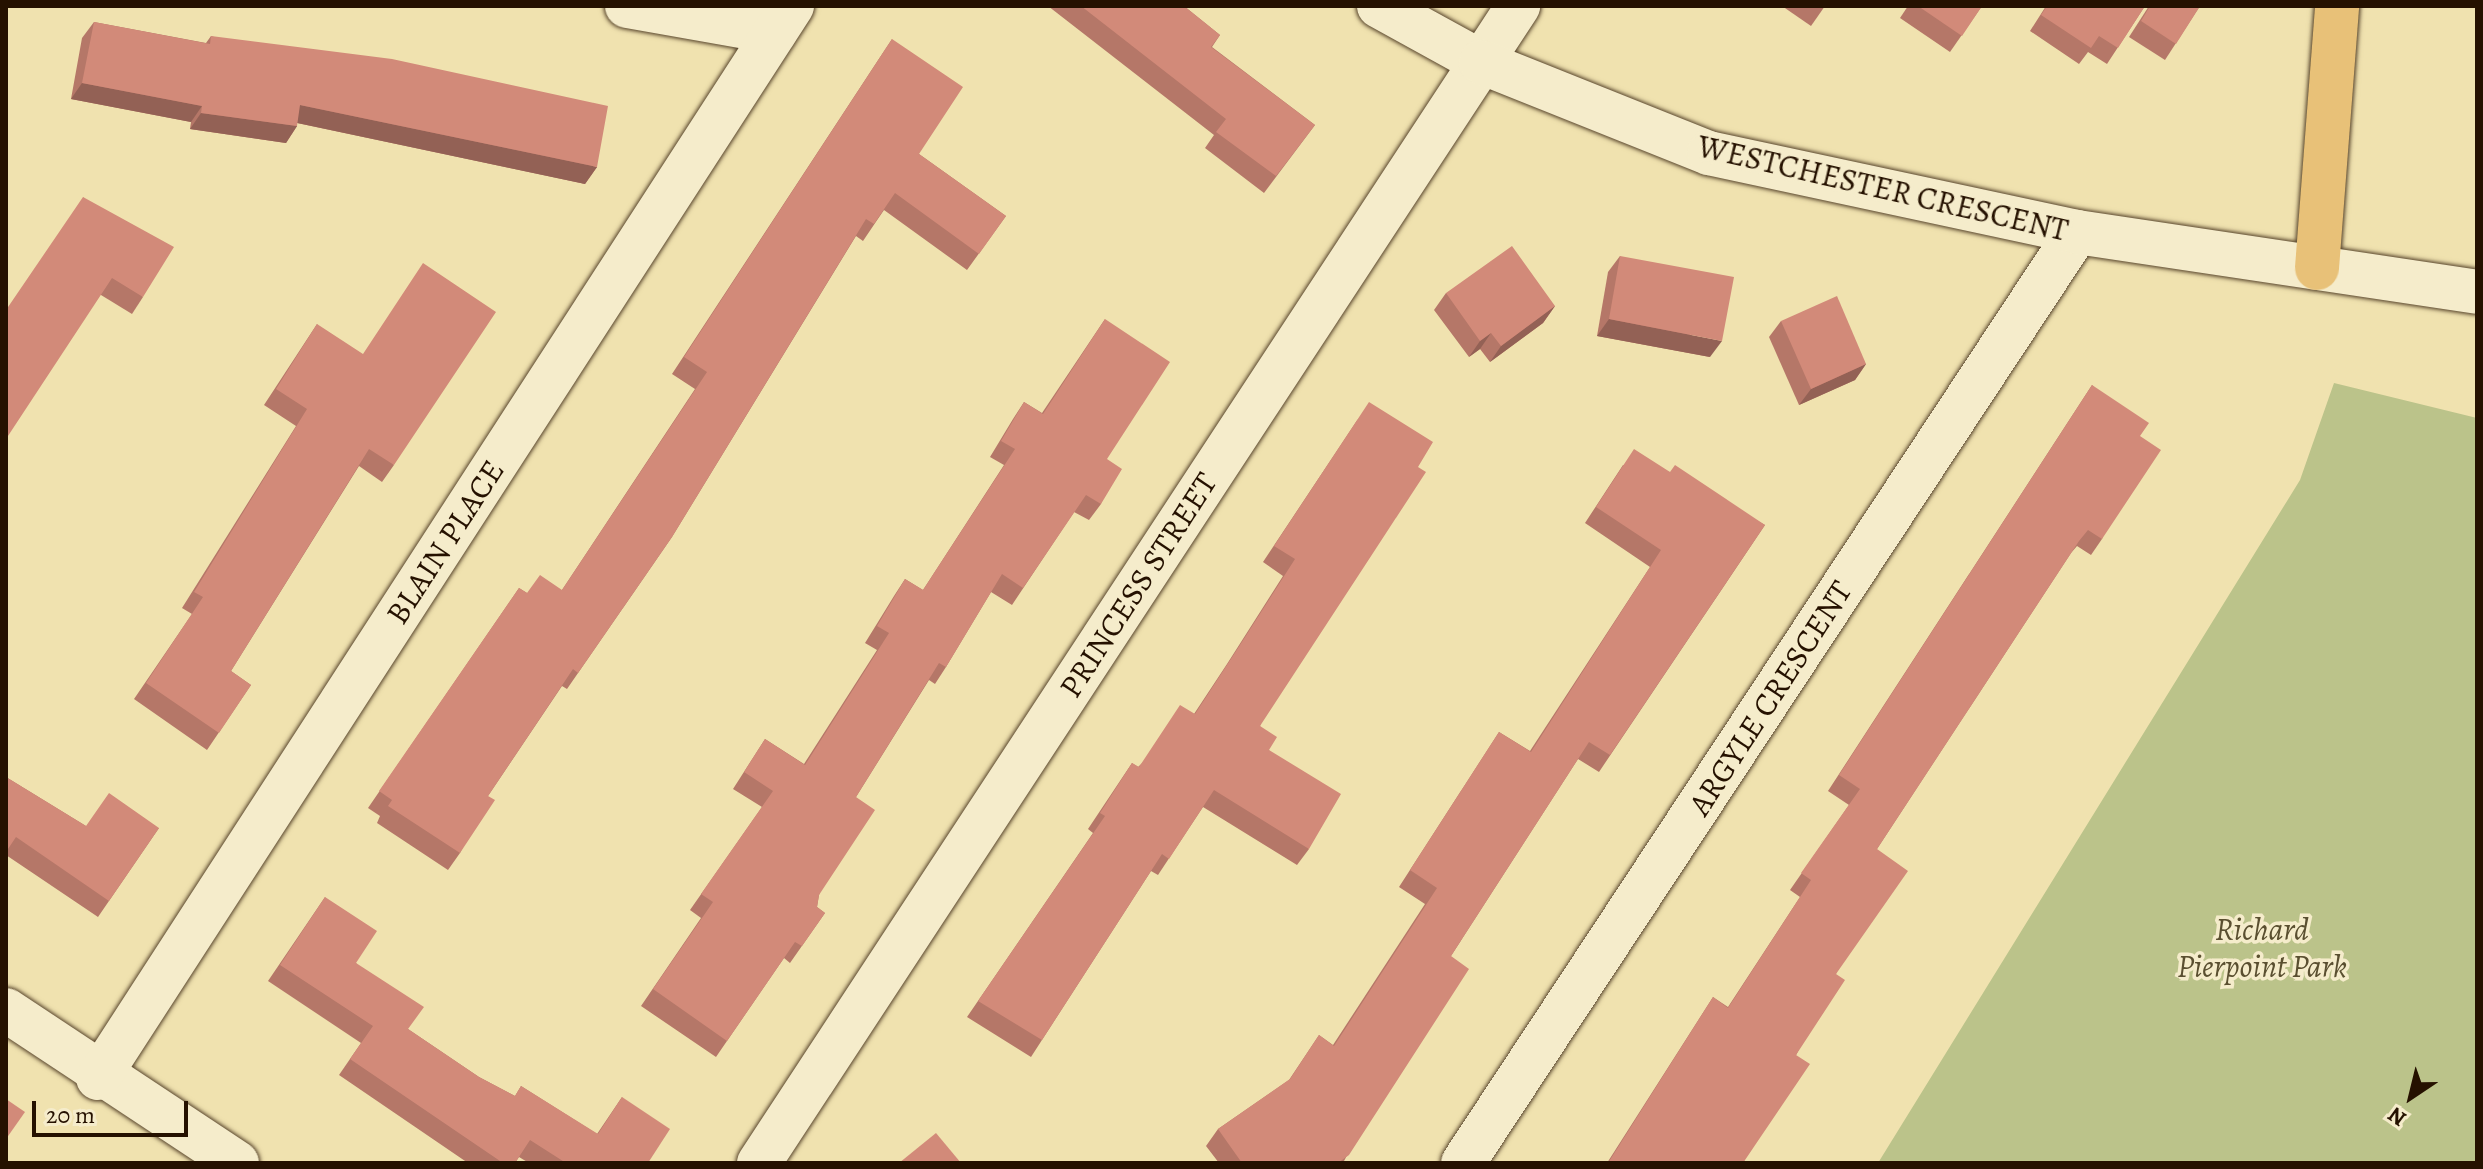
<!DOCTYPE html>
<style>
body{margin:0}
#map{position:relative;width:2483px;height:1169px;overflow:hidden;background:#f0e2af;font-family:Alegreya,serif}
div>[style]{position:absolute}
.green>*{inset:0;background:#bbc38a}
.roads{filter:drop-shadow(0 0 2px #58452c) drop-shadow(0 0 2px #58452c)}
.street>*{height:44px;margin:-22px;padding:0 22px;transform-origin:22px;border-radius:22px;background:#f5eccb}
.secondary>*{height:44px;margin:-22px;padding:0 22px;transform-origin:22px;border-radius:22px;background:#f5eccb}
.highway>*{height:44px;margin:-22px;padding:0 22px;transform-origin:22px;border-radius:22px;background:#e8c178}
.wall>*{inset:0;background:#b57768}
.shaded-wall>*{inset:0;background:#936155}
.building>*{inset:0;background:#d28a79}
span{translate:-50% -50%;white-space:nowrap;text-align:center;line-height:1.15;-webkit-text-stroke:7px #f5eccb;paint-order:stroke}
.street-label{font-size:32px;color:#251100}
.park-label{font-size:32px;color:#5a4f30;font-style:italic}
.frame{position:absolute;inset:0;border:8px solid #251100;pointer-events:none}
.north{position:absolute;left:2371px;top:1057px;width:80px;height:80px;-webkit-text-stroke:6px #f5eccb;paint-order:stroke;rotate:215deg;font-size:22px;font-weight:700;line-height:32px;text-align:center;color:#251100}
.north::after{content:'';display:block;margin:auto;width:28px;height:36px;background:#251100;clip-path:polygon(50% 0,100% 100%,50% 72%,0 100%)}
.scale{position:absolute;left:32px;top:1101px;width:156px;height:36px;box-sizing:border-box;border:4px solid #251100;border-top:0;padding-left:10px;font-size:24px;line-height:28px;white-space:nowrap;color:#251100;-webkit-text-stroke:6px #f5eccb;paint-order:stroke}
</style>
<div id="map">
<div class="green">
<i style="clip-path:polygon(2334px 383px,2477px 418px,2477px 1163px,1878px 1163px,2300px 480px)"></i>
</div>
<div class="roads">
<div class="street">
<i style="left:627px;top:6px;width:150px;rotate:10deg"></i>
<i style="left:6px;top:1010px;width:277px;rotate:33.5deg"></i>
<i style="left:98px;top:1078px;width:1277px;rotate:-57.08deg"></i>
<i style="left:759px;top:1163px;width:1384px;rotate:-56.73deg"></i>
<i style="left:1463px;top:1163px;width:1115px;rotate:-56.59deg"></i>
</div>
<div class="secondary">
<i style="left:1379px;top:6px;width:116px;rotate:28.8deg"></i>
<i style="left:1481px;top:62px;width:245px;rotate:21.8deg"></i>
<i style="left:1709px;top:153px;width:376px;rotate:12.1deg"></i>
<i style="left:2077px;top:232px;width:404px;rotate:8.5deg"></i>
</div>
<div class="highway">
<i style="left:2317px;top:268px;width:263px;rotate:-85.6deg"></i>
</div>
</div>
<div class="wall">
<i style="clip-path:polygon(1048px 6px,1184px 6px,1220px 35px,1212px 47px,1315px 125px,1264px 193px,1205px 148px,1214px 135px)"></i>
<i style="clip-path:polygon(1782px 6px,1825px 6px,1811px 26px)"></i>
<i style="clip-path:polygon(1908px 6px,1982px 6px,1950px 52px,1900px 18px)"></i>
<i style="clip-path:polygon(2046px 6px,2145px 6px,2107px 64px,2088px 52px,2079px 64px,2030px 31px)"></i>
<i style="clip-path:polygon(2149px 6px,2200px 6px,2165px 60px,2129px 37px)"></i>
<i style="clip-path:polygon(94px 22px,206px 43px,211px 36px,597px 167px,585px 184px,297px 123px,297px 126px,286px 143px,190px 129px,191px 122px,71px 99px,82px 38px)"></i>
<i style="clip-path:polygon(892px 39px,919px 154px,1006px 216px,967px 270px,884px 210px,863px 241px,856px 236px,672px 537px,567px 689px,562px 686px,488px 796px,460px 853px,448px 870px,377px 823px,380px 816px,368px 808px,519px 588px,527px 593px,562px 590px,695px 389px,672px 374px)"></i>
<i style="clip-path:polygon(83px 197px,143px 297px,132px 314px,101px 295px)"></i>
<i style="clip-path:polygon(1620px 256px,1710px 357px,1597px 336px,1608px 272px)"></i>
<i style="clip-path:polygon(1446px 293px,1555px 306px,1543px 323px,1490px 362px,1480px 349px,1469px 357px,1434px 310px)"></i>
<i style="clip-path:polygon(1105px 319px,1107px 459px,1101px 504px,1089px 520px,1074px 512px,1012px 605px,991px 592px,946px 667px,935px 684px,929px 680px,856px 797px,819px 895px,817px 907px,825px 913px,790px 963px,784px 958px,716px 1057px,641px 1006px,701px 918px,690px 910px,762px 807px,733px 789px,765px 739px,804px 764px,877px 650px,865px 643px,894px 596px,905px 579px,923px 590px,1004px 465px,990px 457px,1013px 419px,1024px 402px,1042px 413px)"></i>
<i style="clip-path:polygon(1781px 321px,1866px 364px,1855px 380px,1799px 405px,1769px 337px)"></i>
<i style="clip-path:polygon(317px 324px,394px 465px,382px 482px,359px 466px,231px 671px,251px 685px,207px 750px,134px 699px,192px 614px,182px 608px,296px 426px,264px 405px)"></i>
<i style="clip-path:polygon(2092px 385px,2140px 436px,2102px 539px,2091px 555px,2077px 546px,2071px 553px,1877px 849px,1836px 974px,1743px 1163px,1607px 1163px,1713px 997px,1728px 1007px,1800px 897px,1790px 890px,1849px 805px,1828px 791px)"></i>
<i style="clip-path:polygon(1358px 419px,1260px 726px,1269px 750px,1309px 849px,1297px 865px,1203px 807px,1158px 875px,1151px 871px,1031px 1057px,967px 1017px,1093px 833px,1088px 829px,1132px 763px,1138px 767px,1194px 714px,1227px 664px,1283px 576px,1263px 562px)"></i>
<i style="clip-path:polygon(1623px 465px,1670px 472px,1765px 525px,1599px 772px,1578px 759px,1451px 956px,1343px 1163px,1219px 1163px,1206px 1146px,1218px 1129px,1289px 1080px,1319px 1035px,1333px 1045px,1425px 904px,1399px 887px,1499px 732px,1530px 751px,1650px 567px,1585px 523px)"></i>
<i style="clip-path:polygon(6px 777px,86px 826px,159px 828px,98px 917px,6px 855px)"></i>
<i style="clip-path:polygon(325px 897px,356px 963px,408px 1029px,479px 1077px,515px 1096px,521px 1086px,597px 1134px,622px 1097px,648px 1163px,529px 1163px,519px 1157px,515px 1163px,468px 1163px,339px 1075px,361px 1043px,268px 981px)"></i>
</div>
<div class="shaded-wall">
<i style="clip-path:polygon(82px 83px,202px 106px,191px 122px,71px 99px)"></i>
<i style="clip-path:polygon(300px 105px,597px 167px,585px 184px,288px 121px)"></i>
<i style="clip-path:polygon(201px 113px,297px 126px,286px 143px,190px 129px)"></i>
<i style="clip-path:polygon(1555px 306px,1543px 323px,1490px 362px,1501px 346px)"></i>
<i style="clip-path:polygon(1609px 319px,1722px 341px,1710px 357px,1597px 336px)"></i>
<i style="clip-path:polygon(1491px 333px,1480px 349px,1469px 357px,1480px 341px)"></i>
<i style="clip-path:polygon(1866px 364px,1855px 380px,1799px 405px,1811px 389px)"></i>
</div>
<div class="building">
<i style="clip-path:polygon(1081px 6px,1184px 6px,1220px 35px,1211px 47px,1315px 125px,1276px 176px,1216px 132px,1226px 119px)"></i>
<i style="clip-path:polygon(1918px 6px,1982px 6px,1962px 36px)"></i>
<i style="clip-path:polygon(2047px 6px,2145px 6px,2118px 48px,2099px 36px,2091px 48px,2041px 15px)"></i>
<i style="clip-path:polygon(2150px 6px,2200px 6px,2176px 44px,2141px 21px)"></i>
<i style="clip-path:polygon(94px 22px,210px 44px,211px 36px,392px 59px,608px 106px,597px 167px,300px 105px,297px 126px,201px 113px,202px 106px,82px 83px)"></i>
<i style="clip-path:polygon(892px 39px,963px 87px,919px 154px,1006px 216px,979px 254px,895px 193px,874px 224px,866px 219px,672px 537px,578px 673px,573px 669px,488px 796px,495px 800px,460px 853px,388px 806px,392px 800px,379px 791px,519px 588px,527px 593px,540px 575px,562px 590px,707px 372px,684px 357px)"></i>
<i style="clip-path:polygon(83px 197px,174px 247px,143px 297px,112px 278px,6px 439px,6px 310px)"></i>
<i style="clip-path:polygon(1512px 246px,1555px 306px,1501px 346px,1491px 333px,1480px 341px,1446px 293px)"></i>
<i style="clip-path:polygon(1620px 256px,1734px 277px,1722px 341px,1609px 319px)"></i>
<i style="clip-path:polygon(423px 263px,496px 312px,394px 465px,369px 449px,231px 671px,251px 685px,219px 733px,146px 683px,203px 597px,194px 592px,307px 409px,276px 389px,317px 324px,363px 354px)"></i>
<i style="clip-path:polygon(1837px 296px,1866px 364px,1811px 389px,1781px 321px)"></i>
<i style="clip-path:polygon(1105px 319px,1170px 362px,1107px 459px,1122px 469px,1101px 504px,1086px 495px,1023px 588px,1002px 574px,946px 667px,939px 663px,856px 797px,875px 810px,819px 895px,817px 907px,825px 913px,802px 946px,795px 942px,727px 1041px,653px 989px,713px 902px,701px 894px,773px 791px,744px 772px,765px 739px,805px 765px,889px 633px,877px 626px,905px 579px,923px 590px,1015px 449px,1001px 441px,1024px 402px,1043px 414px)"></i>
<i style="clip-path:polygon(2092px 385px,2149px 423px,2140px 436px,2161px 450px,2102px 539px,2088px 530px,2079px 541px,1877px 849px,1908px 871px,1836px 974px,1845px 980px,1796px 1055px,1810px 1064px,1743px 1163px,1608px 1163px,1713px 997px,1728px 1008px,1811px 880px,1801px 873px,1860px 789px,1839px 775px)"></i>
<i style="clip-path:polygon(1369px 402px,1433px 442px,1418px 467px,1426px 472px,1260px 726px,1277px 737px,1269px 750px,1341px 794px,1309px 849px,1214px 790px,1169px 859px,1162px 854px,1042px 1040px,978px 1001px,1105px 816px,1100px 813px,1132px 763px,1139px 767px,1180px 705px,1195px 714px,1238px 648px,1295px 559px,1274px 546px)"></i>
<i style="clip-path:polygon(1634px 449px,1670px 472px,1675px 465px,1765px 525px,1610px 755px,1589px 742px,1451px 956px,1469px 969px,1349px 1155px,1338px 1163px,1242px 1163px,1218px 1129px,1290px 1079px,1319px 1035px,1334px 1046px,1437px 888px,1410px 870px,1499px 732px,1531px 752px,1661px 550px,1596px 507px)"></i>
<i style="clip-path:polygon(6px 777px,86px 826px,109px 793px,159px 828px,109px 901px,16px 837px,6px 852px)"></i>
<i style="clip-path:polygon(325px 897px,377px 931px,356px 963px,424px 1007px,408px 1029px,479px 1077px,515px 1096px,521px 1086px,598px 1134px,622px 1097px,670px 1129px,648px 1163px,566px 1163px,530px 1140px,515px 1163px,503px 1163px,350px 1059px,373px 1026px,280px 965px)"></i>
<i style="clip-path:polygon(6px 1099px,25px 1112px,6px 1139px)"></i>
<i style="clip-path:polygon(936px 1133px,961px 1163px,899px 1163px)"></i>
</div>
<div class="street-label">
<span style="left:1883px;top:188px;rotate:13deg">WESTCHESTER CRESCENT</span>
<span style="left:445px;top:542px;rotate:-57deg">BLAIN PLACE</span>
<span style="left:1138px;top:585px;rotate:-57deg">PRINCESS STREET</span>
<span style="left:1770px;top:698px;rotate:-57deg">ARGYLE CRESCENT</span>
</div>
<div class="park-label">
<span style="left:2262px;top:948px">Richard<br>Pierpoint Park</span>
</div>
<div class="frame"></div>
<div class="north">N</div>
<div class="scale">20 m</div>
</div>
